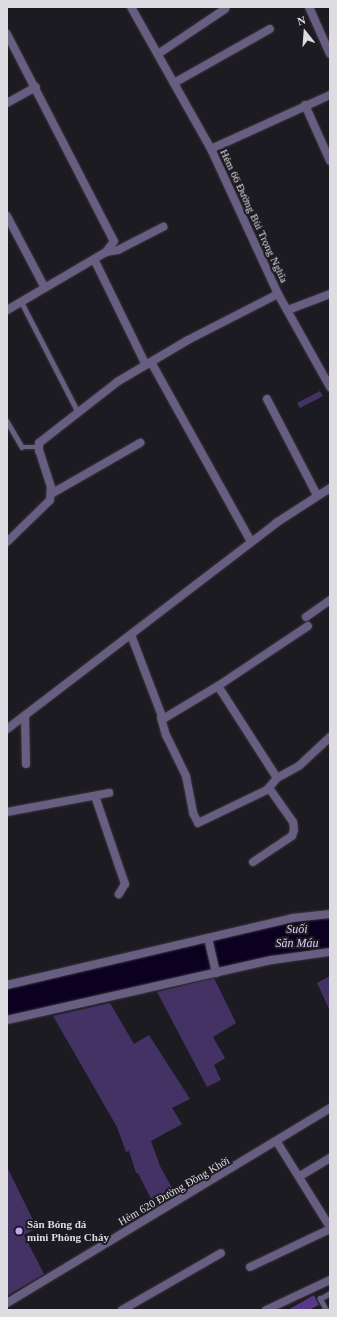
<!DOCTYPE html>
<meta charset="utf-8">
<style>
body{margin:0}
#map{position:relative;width:337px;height:1317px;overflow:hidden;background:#1d1b22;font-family:"Times New Roman",serif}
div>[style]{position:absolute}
.green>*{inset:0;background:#433263}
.water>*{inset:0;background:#0b001f}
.building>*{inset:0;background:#573987}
.roads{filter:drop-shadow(0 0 1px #38363d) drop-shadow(0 0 1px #38363d)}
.service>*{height:4.5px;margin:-2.25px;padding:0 2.25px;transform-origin:2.25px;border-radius:2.25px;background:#685e81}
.minor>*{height:8px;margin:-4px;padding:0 4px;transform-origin:4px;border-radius:4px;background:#685e81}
.dots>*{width:11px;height:11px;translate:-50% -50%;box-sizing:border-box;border:2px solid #1d1b22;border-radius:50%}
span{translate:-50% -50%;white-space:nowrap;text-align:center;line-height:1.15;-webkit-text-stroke:4px #1d1b22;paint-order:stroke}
.street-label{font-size:11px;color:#dddce1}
.poi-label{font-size:11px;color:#dddce1;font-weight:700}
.left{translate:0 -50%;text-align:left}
.water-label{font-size:12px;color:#dacefa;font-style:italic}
.frame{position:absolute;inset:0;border:8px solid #dddce1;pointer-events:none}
.north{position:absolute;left:285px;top:12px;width:40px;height:40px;-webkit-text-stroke:3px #1d1b22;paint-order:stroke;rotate:343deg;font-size:11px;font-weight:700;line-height:16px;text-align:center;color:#dddce1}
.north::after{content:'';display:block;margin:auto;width:14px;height:18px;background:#dddce1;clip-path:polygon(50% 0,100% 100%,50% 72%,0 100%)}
</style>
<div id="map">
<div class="green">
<i style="clip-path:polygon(320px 391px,323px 396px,300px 408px,297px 403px)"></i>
<i style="clip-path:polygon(330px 976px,330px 1011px,317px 983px)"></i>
<i style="clip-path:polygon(214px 978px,236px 1023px,213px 1037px,225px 1058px,214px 1065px,221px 1080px,207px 1087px,157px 992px)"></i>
<i style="clip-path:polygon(110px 1003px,134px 1044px,149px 1035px,190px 1099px,172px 1108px,182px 1124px,151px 1141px,160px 1166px,177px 1197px,156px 1209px,138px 1173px,136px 1173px,129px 1151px,126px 1152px,117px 1127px,53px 1016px)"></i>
<i style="clip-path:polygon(7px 1167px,37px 1228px,24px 1235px,44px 1274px,7px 1296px)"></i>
</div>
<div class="water">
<i style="clip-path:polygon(330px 917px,330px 949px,7px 1017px,7px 989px,290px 922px)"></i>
</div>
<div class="building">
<i style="clip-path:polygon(314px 1295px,319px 1305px,309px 1310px,288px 1310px)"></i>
</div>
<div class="roads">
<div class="service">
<i style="left:22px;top:303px;width:123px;rotate:62.8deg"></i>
<i style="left:7px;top:421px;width:30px;rotate:60deg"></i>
<i style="left:22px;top:447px;width:16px"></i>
<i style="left:326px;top:1310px;width:13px;rotate:-119deg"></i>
<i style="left:320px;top:1299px;width:12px;rotate:-31deg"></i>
</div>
<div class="minor">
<i style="left:309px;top:7px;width:51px;rotate:65.9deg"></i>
<i style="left:7px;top:34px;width:233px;rotate:62.7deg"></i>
<i style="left:114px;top:241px;width:14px;rotate:126deg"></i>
<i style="left:106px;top:252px;width:115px;rotate:149.6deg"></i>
<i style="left:158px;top:54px;width:81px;rotate:-33.9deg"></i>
<i style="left:174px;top:83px;width:110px;rotate:-29.4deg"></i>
<i style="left:7px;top:103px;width:33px;rotate:-29deg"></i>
<i style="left:305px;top:105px;width:61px;rotate:65.9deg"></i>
<i style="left:211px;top:149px;width:131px;rotate:-24.4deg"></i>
<i style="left:7px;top:216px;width:81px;rotate:62.2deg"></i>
<i style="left:106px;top:252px;width:12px;rotate:-9deg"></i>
<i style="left:118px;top:250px;width:51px;rotate:-27.1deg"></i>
<i style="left:94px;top:259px;width:118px;rotate:63.9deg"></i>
<i style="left:278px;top:294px;width:107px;rotate:60.8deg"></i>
<i style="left:288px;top:310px;width:45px;rotate:-20.9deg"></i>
<i style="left:151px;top:362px;width:206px;rotate:60.9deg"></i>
<i style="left:267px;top:399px;width:108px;rotate:62.5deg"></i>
<i style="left:51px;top:494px;width:103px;rotate:-29.8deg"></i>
<i style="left:7px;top:542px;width:60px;rotate:-44.3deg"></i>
<i style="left:50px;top:500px;width:13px;rotate:-86deg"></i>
<i style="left:51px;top:487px;width:38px;rotate:-108deg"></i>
<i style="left:39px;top:451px;width:8px;rotate:-90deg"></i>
<i style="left:39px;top:443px;width:99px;rotate:-38deg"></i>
<i style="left:117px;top:382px;width:82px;rotate:-30.6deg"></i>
<i style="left:188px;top:340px;width:101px;rotate:-27.1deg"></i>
<i style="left:278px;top:294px;width:160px;rotate:-114.8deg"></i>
<i style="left:211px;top:149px;width:163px;rotate:-119.4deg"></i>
<i style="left:306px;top:617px;width:29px;rotate:-35deg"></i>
<i style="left:131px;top:635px;width:90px;rotate:69.1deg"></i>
<i style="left:163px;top:719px;width:64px;rotate:-31deg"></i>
<i style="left:218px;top:686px;width:108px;rotate:-33.7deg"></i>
<i style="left:218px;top:686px;width:109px;rotate:57.3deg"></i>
<i style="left:277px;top:778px;width:26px;rotate:-29deg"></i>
<i style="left:300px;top:765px;width:41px;rotate:-43deg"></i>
<i style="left:25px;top:716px;width:48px;rotate:88.8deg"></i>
<i style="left:161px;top:718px;width:18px;rotate:74deg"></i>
<i style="left:166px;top:735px;width:46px;rotate:64deg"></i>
<i style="left:186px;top:776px;width:38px;rotate:79deg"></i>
<i style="left:193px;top:813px;width:11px;rotate:63deg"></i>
<i style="left:198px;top:823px;width:76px;rotate:-25.6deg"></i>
<i style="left:267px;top:790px;width:16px;rotate:-50deg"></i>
<i style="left:7px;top:729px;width:339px;rotate:-37.4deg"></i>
<i style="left:276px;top:523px;width:64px;rotate:-32.9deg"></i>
<i style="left:95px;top:796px;width:93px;rotate:71.2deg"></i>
<i style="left:125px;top:884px;width:12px;rotate:121deg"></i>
<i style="left:7px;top:812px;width:104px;rotate:-10.6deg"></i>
<i style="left:253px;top:862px;width:47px;rotate:-33.7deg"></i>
<i style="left:292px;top:836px;width:6px;rotate:-72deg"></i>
<i style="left:294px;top:830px;width:8px;rotate:-97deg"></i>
<i style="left:293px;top:822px;width:42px;rotate:-125.2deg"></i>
<i style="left:208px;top:938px;width:36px;rotate:77deg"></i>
<i style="left:7px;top:985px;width:293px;rotate:-13.2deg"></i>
<i style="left:292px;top:918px;width:38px;rotate:-6deg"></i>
<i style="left:7px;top:1020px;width:272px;rotate:-12.8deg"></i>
<i style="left:272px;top:960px;width:59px;rotate:-7.9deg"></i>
<i style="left:277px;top:1142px;width:100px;rotate:58.1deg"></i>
<i style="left:300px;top:1176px;width:35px;rotate:-31deg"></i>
<i style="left:250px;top:1267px;width:89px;rotate:-25.4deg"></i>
<i style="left:7px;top:1303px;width:377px;rotate:-31.1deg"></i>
<i style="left:122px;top:1310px;width:114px;rotate:-29.9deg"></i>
<i style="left:266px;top:1310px;width:71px;rotate:-25.1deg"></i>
</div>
</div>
<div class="dots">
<i style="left:19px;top:1231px;background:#c0a8f4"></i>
</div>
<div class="street-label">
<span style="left:254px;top:216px;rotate:65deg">Hẻm 66 Đường Bùi Trọng Nghĩa</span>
<span style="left:174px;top:1191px;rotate:-30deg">Hẻm 620 Đường Đồng Khởi</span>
</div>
<div class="poi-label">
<span class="left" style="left:27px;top:1231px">Sân Bóng đá<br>mini Phòng Cháy</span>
</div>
<div class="water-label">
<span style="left:297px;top:937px">Suối<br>Săn Máu</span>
</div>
<div class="frame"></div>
<div class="north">N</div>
</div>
